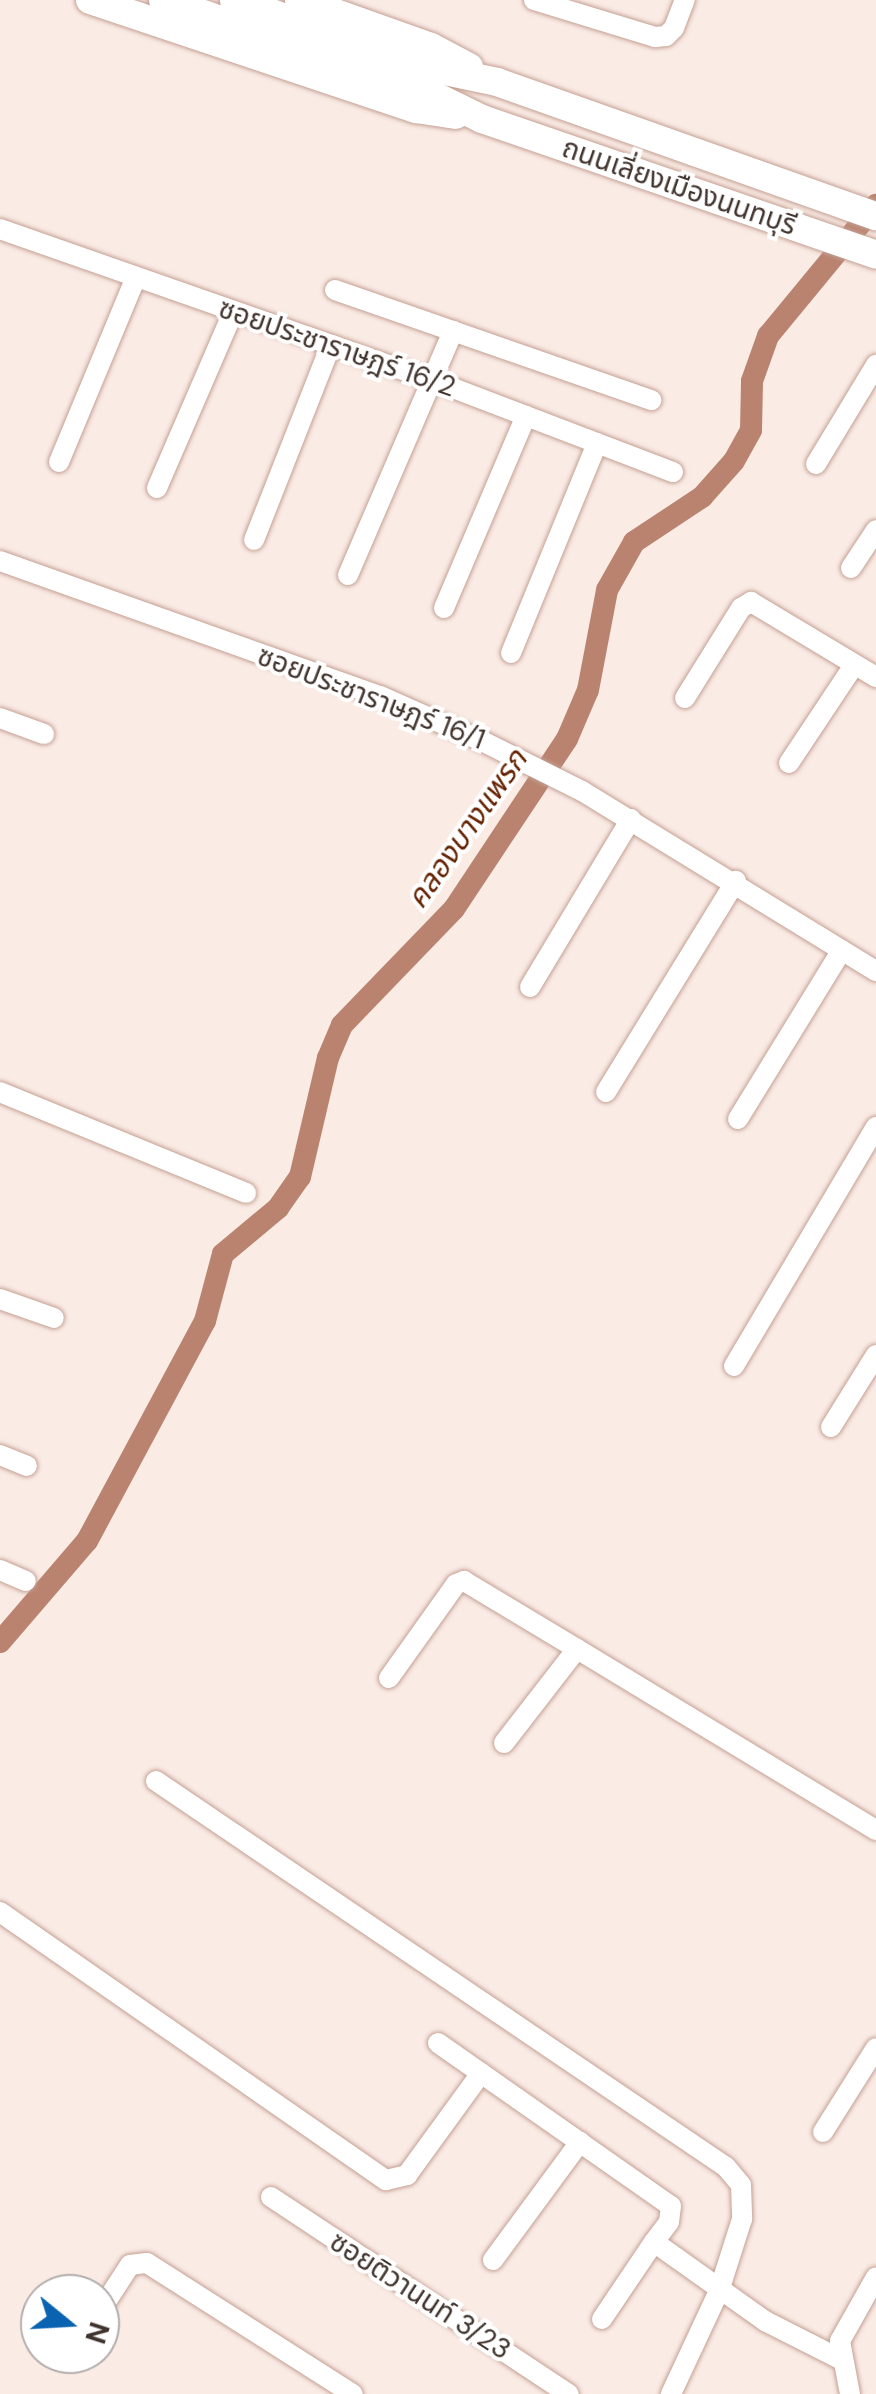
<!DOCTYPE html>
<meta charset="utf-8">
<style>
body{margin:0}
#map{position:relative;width:876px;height:2394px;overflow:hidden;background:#faebe5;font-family:"DM Sans","Noto Sans Thai",sans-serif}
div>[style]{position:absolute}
.canal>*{height:22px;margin:-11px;padding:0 11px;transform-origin:11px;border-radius:11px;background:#b9836f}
.roads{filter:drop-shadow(0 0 2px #c4a093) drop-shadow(0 0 2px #c4a093)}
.minor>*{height:20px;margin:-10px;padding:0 10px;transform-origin:10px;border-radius:10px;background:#fff}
.major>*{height:28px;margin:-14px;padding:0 14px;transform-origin:14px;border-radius:14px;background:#fff}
span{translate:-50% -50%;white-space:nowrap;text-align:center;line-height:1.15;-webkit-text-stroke:8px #fff;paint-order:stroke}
.street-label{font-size:28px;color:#41332d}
.water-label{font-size:30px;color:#652202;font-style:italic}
.north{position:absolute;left:20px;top:2274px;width:100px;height:100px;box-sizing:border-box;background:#fff;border:2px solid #b3adab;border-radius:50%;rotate:108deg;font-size:28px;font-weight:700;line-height:40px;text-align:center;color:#41332d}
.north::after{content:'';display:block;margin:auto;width:35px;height:45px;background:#0963b1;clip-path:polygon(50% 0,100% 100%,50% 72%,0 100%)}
</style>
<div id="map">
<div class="canal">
<i style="left:0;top:1642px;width:133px;rotate:-49.3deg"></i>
<i style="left:87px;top:1541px;width:250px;rotate:-61.8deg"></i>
<i style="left:205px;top:1321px;width:69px;rotate:-75deg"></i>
<i style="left:223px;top:1254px;width:72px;rotate:-39.9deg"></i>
<i style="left:278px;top:1208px;width:38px;rotate:-55deg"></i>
<i style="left:300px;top:1177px;width:122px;rotate:-76.8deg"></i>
<i style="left:328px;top:1058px;width:36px;rotate:-67deg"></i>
<i style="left:342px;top:1025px;width:161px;rotate:-46deg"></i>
<i style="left:454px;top:909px;width:204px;rotate:-56.4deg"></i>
<i style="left:567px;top:739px;width:53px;rotate:-66.8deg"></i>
<i style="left:588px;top:690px;width:102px;rotate:-79.2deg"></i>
<i style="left:607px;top:590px;width:55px;rotate:-60.6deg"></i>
<i style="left:634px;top:542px;width:82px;rotate:-33.5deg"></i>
<i style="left:702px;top:497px;width:48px;rotate:-48.4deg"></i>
<i style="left:734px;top:461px;width:35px;rotate:-61deg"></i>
<i style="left:751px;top:430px;width:49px;rotate:-88.8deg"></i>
<i style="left:752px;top:381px;width:48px;rotate:-70.4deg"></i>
<i style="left:768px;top:336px;width:170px;rotate:-50.5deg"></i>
</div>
<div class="roads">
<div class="minor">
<i style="left:534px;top:0;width:127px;rotate:17deg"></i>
<i style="left:655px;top:37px;width:11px;rotate:-5deg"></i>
<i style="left:666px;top:36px;width:11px;rotate:-45deg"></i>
<i style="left:674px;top:28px;width:30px;rotate:-69deg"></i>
<i style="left:0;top:229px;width:458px;rotate:19.3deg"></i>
<i style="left:432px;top:380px;width:258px;rotate:20.9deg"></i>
<i style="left:335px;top:290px;width:335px;rotate:19.2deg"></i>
<i style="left:59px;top:462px;width:200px;rotate:-67.4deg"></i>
<i style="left:816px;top:464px;width:116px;rotate:-58.8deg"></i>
<i style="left:157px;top:488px;width:192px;rotate:-66.6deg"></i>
<i style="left:254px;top:540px;width:210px;rotate:-68.5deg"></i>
<i style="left:0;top:561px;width:403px;rotate:19.6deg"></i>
<i style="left:380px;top:696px;width:114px;rotate:23.9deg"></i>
<i style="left:484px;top:742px;width:110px;rotate:26.6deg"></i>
<i style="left:582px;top:791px;width:345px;rotate:31.5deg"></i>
<i style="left:851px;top:568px;width:45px;rotate:-56.7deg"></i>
<i style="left:348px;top:575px;width:266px;rotate:-66.7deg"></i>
<i style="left:444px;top:608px;width:209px;rotate:-66.9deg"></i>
<i style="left:511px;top:653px;width:227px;rotate:-67.7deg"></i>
<i style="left:685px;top:698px;width:106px;rotate:-58.1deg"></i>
<i style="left:741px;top:608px;width:12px;rotate:-31deg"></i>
<i style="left:751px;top:602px;width:146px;rotate:31deg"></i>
<i style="left:0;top:718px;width:47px;rotate:20deg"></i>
<i style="left:789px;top:763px;width:118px;rotate:-56.4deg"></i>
<i style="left:530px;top:987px;width:196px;rotate:-59deg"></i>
<i style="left:0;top:1092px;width:266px;rotate:22.3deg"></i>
<i style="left:606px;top:1092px;width:248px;rotate:-58.4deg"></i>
<i style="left:738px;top:1119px;width:198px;rotate:-58.4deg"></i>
<i style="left:0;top:1299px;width:57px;rotate:19.4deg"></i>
<i style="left:734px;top:1366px;width:278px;rotate:-59.3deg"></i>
<i style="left:831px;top:1427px;width:85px;rotate:-58deg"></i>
<i style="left:0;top:1455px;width:29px;rotate:22deg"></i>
<i style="left:0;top:1570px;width:28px;rotate:23deg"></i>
<i style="left:389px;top:1678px;width:115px;rotate:-54.5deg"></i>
<i style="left:456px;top:1584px;width:9px;rotate:-21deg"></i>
<i style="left:464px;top:1581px;width:132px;rotate:31deg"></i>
<i style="left:504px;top:1743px;width:119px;rotate:-52.2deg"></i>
<i style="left:577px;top:1649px;width:350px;rotate:31.2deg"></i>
<i style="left:156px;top:1781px;width:688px;rotate:34.11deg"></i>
<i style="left:726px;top:2167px;width:23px;rotate:50deg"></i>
<i style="left:741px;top:2185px;width:34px;rotate:88deg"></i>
<i style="left:742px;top:2219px;width:76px;rotate:107.7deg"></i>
<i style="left:719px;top:2291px;width:114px;rotate:115deg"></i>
<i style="left:0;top:1912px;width:470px;rotate:34.8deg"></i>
<i style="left:386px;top:2180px;width:22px;rotate:-13deg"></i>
<i style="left:407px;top:2175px;width:126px;rotate:-54deg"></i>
<i style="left:438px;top:2043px;width:284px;rotate:35deg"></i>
<i style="left:671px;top:2206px;width:16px;rotate:97deg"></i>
<i style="left:669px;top:2222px;width:25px;rotate:127deg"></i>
<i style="left:823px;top:2132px;width:99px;rotate:-57.8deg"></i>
<i style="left:271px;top:2197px;width:357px;rotate:33.5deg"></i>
<i style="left:493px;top:2260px;width:147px;rotate:-53.6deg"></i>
<i style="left:100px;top:2311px;width:55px;rotate:-56.9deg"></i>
<i style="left:130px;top:2265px;width:17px;rotate:-7deg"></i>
<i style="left:147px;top:2263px;width:244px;rotate:32.5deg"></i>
<i style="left:602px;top:2319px;width:93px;rotate:-56deg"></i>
<i style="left:654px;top:2242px;width:136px;rotate:35.4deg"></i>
<i style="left:765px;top:2321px;width:86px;rotate:26.9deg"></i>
<i style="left:850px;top:2394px;width:54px;rotate:-100.7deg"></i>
<i style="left:840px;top:2341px;width:73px;rotate:-60.6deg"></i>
</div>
<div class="major">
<i style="left:90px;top:0;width:344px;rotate:18.5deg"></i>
<i style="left:416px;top:109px;width:40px;rotate:8.5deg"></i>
<i style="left:163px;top:0;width:275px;rotate:19.1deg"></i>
<i style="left:423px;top:90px;width:66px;rotate:26.2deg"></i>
<i style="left:482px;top:119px;width:417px;rotate:19deg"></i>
<i style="left:234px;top:0;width:203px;rotate:19.2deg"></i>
<i style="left:426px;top:67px;width:73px;rotate:11.9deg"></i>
<i style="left:497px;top:82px;width:402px;rotate:19.5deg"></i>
<i style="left:299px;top:0;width:140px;rotate:19.6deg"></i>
<i style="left:431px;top:47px;width:43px;rotate:27.8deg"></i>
</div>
</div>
<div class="street-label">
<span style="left:679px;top:187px;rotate:19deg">ถนนเลี่ยงเมืองนนทบุรี</span>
<span style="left:337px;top:348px;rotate:19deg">ซอยประชาราษฎร์ 16/2</span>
<span style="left:371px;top:698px;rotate:21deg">ซอยประชาราษฎร์ 16/1</span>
<span style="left:420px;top:2296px;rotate:33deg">ซอยติวานนท์ 3/23</span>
</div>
<div class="water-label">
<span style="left:467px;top:829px;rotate:-55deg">คลองบางแพรก</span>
</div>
<div class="north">N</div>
</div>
